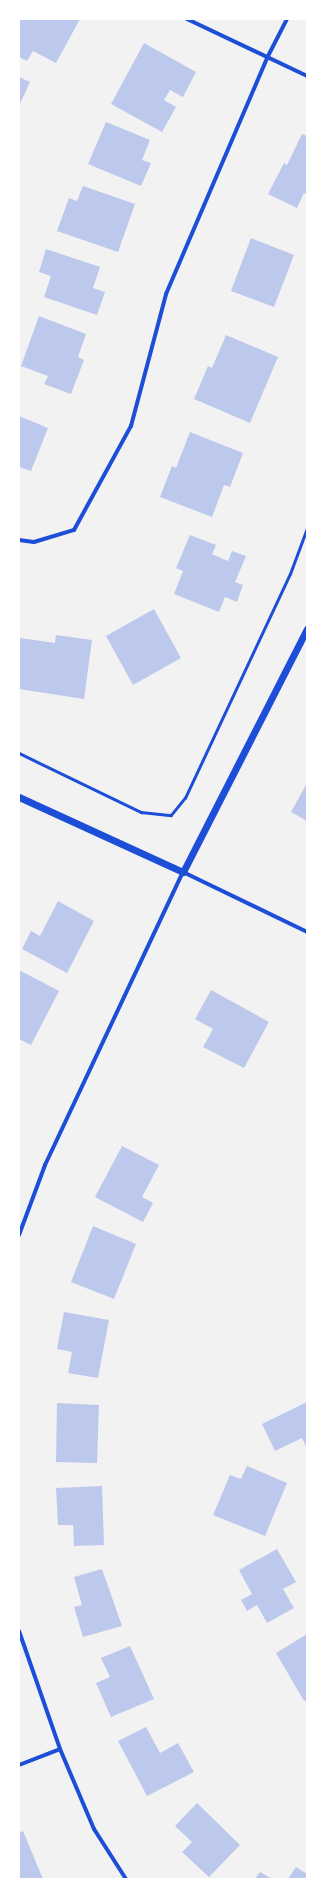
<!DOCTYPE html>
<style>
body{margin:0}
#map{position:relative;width:326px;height:1898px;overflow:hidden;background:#f2f2f2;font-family:"DM Sans",sans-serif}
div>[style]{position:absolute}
.building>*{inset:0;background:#bdc9ec}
.path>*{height:2.5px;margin:-1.25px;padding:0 1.25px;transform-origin:1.25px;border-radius:1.25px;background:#1d4ed8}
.minor>*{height:4px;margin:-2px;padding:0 2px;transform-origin:2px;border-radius:2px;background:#1d4ed8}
.tertiary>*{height:7px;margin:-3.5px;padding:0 3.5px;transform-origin:3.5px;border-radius:3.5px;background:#1d4ed8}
span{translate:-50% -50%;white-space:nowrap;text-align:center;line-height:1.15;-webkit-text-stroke:4px #fff;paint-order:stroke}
.frame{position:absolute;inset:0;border:20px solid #fff;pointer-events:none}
</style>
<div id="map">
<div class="building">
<i style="clip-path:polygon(19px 19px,80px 19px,56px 63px,33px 51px,27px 61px,19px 57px)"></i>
<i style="clip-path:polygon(144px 43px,196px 72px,183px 97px,170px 90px,164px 100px,176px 107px,162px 132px,111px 104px)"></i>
<i style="clip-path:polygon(19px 77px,30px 82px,19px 106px)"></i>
<i style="clip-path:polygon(106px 122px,150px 140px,142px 160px,151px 163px,141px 186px,88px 164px)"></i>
<i style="clip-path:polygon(302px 134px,307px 136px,307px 195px,304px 193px,297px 208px,268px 194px,284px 163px,287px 165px)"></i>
<i style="clip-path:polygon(83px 186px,135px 204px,118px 252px,57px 231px,69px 198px,77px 201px)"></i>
<i style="clip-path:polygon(251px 238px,294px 255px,274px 307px,231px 291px)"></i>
<i style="clip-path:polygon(46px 249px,100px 267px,93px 288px,105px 292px,97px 315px,44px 297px,51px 276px,39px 272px)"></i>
<i style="clip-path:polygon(39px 316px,86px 334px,78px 357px,84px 360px,71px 394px,44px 384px,48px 376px,21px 366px)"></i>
<i style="clip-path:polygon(226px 335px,278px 357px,250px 423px,194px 399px,208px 366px,212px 368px)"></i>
<i style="clip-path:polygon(19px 416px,48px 428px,31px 471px,19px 467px)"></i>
<i style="clip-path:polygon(190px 432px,243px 453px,230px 487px,224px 485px,212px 517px,160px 497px,172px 466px,176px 468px)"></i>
<i style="clip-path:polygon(190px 535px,216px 545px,212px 554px,228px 561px,232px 551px,246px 556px,235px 582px,243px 585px,237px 602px,225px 597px,219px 612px,174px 594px,183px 571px,176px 568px)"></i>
<i style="clip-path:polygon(154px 609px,181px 658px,133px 685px,106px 636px)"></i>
<i style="clip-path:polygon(56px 635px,92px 640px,84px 699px,19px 689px,20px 638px,55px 643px)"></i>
<i style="clip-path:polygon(307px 783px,307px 821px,291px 812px)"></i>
<i style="clip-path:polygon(58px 901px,94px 921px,67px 973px,22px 949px,31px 931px,40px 936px)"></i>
<i style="clip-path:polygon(19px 970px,59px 991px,31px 1045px,19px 1039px)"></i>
<i style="clip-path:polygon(211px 990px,269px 1022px,244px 1068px,203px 1047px,213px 1029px,195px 1019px)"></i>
<i style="clip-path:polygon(122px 1146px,159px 1165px,142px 1197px,153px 1203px,143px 1222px,95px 1197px)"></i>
<i style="clip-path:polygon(93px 1226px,136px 1244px,114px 1299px,71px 1282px)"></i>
<i style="clip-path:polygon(64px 1312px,109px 1320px,98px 1378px,68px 1373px,72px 1352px,57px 1349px)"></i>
<i style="clip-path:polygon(307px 1402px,307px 1449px,302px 1438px,275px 1451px,262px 1424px)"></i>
<i style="clip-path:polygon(57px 1403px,99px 1405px,97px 1463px,56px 1462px)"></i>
<i style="clip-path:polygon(247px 1466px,287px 1483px,265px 1536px,213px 1515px,230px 1475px,241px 1479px)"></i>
<i style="clip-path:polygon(102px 1486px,104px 1545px,74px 1546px,73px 1525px,58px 1525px,56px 1488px)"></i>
<i style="clip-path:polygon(277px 1549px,296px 1582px,283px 1589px,294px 1608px,267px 1623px,257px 1605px,247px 1611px,241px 1600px,252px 1594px,239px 1570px)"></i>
<i style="clip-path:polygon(102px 1569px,122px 1626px,83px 1637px,74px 1607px,82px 1605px,74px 1577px)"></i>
<i style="clip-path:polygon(307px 1634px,307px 1700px,304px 1701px,276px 1653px)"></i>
<i style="clip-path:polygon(130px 1646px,154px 1699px,111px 1717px,96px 1683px,110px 1677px,101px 1658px)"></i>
<i style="clip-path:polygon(146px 1727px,160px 1753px,178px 1743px,194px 1772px,147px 1796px,118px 1741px)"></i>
<i style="clip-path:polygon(197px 1803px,240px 1845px,209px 1877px,182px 1852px,192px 1842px,175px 1826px)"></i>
<i style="clip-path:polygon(23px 1831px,43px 1879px,19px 1879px,19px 1833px)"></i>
<i style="clip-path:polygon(296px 1867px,307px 1874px,307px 1879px,288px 1879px)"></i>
<i style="clip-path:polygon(260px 1872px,272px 1879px,255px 1879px)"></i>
</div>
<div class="path">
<i style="left:19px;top:753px;width:136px;rotate:25.8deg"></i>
<i style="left:141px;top:812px;width:30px;rotate:6deg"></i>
<i style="left:171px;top:815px;width:22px;rotate:-51deg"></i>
<i style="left:185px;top:798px;width:247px;rotate:-64.9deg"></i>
<i style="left:290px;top:574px;width:49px;rotate:-69.7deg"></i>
</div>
<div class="minor">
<i style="left:187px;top:19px;width:133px;rotate:25.4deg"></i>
<i style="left:19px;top:540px;width:15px;rotate:8deg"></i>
<i style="left:34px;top:542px;width:42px;rotate:-16.7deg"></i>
<i style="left:74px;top:530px;width:119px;rotate:-61.3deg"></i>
<i style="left:131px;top:426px;width:137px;rotate:-75.1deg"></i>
<i style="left:166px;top:294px;width:257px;rotate:-66.8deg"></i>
<i style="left:267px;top:58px;width:44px;rotate:-62.9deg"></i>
<i style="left:19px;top:1235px;width:75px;rotate:-69.6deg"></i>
<i style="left:45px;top:1165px;width:324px;rotate:-64.8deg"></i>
<i style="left:183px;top:872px;width:138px;rotate:25.8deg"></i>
<i style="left:19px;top:1631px;width:125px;rotate:70.8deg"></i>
<i style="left:60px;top:1749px;width:87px;rotate:67deg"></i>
<i style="left:94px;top:1829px;width:59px;rotate:57.4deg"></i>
<i style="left:19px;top:1765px;width:44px;rotate:-21.3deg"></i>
</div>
<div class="tertiary">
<i style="left:19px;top:797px;width:180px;rotate:24.6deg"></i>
<i style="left:183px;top:872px;width:273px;rotate:-63deg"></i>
</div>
<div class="frame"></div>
</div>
